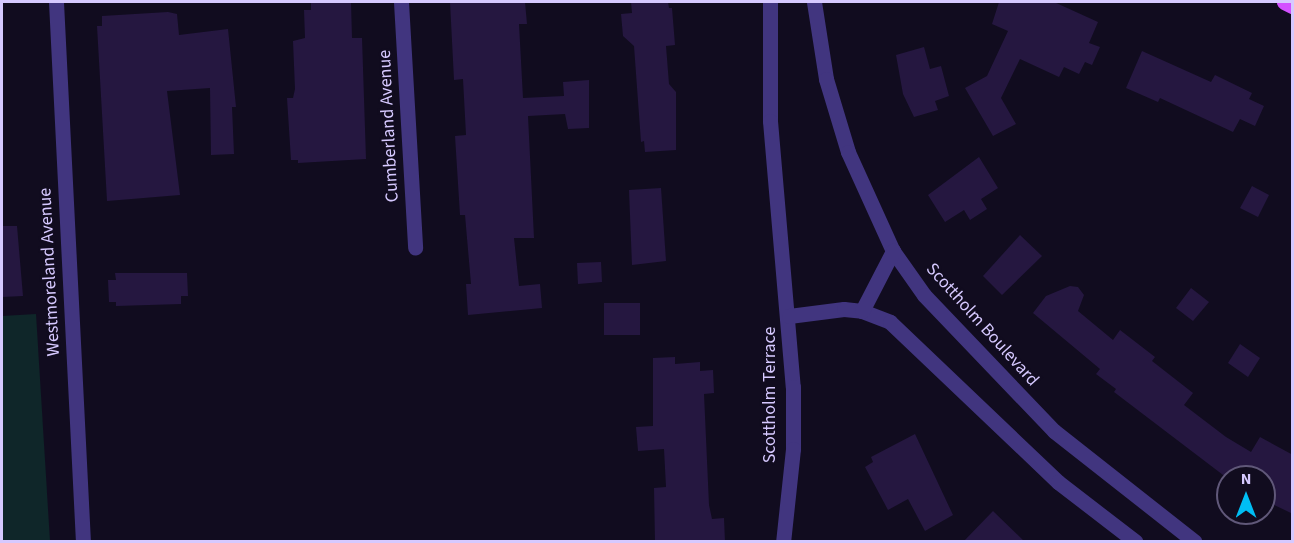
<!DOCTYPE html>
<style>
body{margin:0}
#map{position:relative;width:1294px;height:543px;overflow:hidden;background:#110c1f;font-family:"Source Sans 3",sans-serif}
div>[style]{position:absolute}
.green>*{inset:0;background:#0f2629}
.building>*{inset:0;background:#251740}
.minor>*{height:15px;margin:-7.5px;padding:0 7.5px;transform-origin:7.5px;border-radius:7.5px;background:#41357f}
.primary>*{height:15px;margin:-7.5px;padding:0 7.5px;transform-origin:7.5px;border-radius:7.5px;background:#d350ff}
span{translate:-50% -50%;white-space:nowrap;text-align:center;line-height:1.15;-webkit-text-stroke:4.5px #110c1f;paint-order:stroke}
.street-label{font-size:18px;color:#d6c9ff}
.frame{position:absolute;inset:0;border:3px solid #d6c9ff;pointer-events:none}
.north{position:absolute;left:1216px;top:465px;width:60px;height:60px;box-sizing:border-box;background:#110c1f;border:2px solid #605879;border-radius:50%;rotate:0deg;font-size:16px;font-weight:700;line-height:24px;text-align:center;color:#d6c9ff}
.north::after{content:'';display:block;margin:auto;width:21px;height:27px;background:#00bef4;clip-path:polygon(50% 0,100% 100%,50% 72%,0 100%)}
</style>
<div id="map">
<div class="green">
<i style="clip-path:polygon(36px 314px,50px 541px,2px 541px,2px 316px)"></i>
</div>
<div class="building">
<i style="clip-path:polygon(311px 2px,351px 2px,352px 38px,362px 38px,366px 159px,298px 163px,298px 160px,291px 160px,287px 98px,293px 98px,295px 89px,293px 41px,305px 38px,304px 10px,311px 10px)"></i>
<i style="clip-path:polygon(450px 2px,525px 2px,527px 24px,519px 24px,523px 98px,564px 96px,563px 82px,589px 80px,589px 128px,568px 129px,565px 114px,528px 116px,534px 238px,514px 238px,519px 286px,540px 284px,542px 308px,468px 315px,466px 284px,471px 284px,465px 215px,460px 215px,455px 136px,466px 135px,463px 79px,454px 80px)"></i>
<i style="clip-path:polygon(631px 2px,668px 2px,669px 8px,672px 8px,675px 45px,666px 46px,669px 84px,676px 92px,676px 150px,645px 152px,644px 141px,641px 142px,634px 46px,623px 36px,621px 14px,632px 13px)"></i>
<i style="clip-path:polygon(999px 2px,1054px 2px,1098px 22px,1089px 43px,1100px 47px,1092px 65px,1085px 62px,1079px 74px,1064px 67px,1059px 77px,1020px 59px,1001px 98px,1016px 124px,993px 136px,965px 88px,987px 76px,1008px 31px,992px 24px)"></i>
<i style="clip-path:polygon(168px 12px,177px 14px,179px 35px,228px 29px,236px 107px,232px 107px,234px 154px,211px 155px,210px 88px,167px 91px,180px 195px,107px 201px,97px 26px,102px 26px,102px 16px)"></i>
<i style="clip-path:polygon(924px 47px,930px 69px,941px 66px,949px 96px,935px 101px,938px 110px,914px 117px,903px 94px,896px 55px)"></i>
<i style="clip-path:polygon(1142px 51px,1211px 82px,1215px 75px,1252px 93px,1249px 99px,1264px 106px,1255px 126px,1240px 119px,1233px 132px,1160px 98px,1158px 102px,1126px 88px)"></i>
<i style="clip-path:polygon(979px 157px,998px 188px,981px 199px,987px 209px,970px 220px,964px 210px,945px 222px,928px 195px)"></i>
<i style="clip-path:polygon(1252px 186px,1269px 195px,1258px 217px,1240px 208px)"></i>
<i style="clip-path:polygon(661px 188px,666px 261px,632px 265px,629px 190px)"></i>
<i style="clip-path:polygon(2px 226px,17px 226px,23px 296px,2px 297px)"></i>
<i style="clip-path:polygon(1020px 235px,1042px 256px,1002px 295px,983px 276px)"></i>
<i style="clip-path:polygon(601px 262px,602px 282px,578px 284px,577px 263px)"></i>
<i style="clip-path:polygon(115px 273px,187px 273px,188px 296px,181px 296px,181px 304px,116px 306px,116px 302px,109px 302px,108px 280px,116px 280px)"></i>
<i style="clip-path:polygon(1070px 286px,1078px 287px,1084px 295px,1078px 311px,1113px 340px,1120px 330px,1155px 357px,1152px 361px,1193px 393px,1184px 405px,1226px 437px,1251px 452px,1260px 437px,1293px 455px,1293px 514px,1264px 500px,1264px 477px,1227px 478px,1114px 392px,1116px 389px,1096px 374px,1100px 369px,1033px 313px,1046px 296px)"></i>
<i style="clip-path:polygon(1191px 288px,1209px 302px,1193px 321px,1176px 308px)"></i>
<i style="clip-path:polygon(604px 303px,640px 303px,640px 335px,604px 335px)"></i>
<i style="clip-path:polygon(1240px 344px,1260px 358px,1248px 377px,1228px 363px)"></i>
<i style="clip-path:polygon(675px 357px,675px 364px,700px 362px,700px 371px,713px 370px,714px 393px,704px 394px,709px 505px,712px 519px,724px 518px,725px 542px,655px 542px,654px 488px,666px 487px,664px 449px,638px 451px,636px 427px,653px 426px,653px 358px)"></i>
<i style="clip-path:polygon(915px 434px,953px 515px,925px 531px,908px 499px,888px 510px,865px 467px,873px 462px,871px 457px)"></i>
<i style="clip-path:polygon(993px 511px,1025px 542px,963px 542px)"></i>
</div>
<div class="minor">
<i style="left:56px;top:2px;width:541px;rotate:87.14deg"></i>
<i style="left:401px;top:2px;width:246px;rotate:86.7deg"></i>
<i style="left:770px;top:2px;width:119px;rotate:90deg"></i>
<i style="left:770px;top:121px;width:267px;rotate:85.1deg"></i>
<i style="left:793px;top:387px;width:62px;rotate:90deg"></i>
<i style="left:793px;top:449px;width:94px;rotate:96.1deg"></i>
<i style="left:814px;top:2px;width:78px;rotate:81.1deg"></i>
<i style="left:826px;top:79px;width:76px;rotate:73.2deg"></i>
<i style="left:848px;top:152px;width:109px;rotate:65.6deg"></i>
<i style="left:893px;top:251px;width:54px;rotate:54.8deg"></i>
<i style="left:924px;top:295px;width:188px;rotate:46.3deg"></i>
<i style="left:1054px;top:431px;width:179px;rotate:38.2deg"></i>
<i style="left:862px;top:311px;width:30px;rotate:21deg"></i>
<i style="left:890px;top:322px;width:232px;rotate:43.6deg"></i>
<i style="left:1058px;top:482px;width:98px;rotate:37.6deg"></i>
<i style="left:789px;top:316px;width:55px;rotate:-7.3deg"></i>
<i style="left:844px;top:309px;width:18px;rotate:6deg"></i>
<i style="left:862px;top:311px;width:68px;rotate:-62.7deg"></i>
</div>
<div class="primary">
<i style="left:1284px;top:2px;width:9px;rotate:27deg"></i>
</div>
<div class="street-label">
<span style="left:389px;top:126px;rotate:-93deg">Cumberland Avenue</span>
<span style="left:50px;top:272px;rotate:-93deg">Westmoreland Avenue</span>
<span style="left:982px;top:325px;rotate:48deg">Scottholm Boulevard</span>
<span style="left:770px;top:395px;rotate:-90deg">Scottholm Terrace</span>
</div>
<div class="frame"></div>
<div class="north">N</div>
</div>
